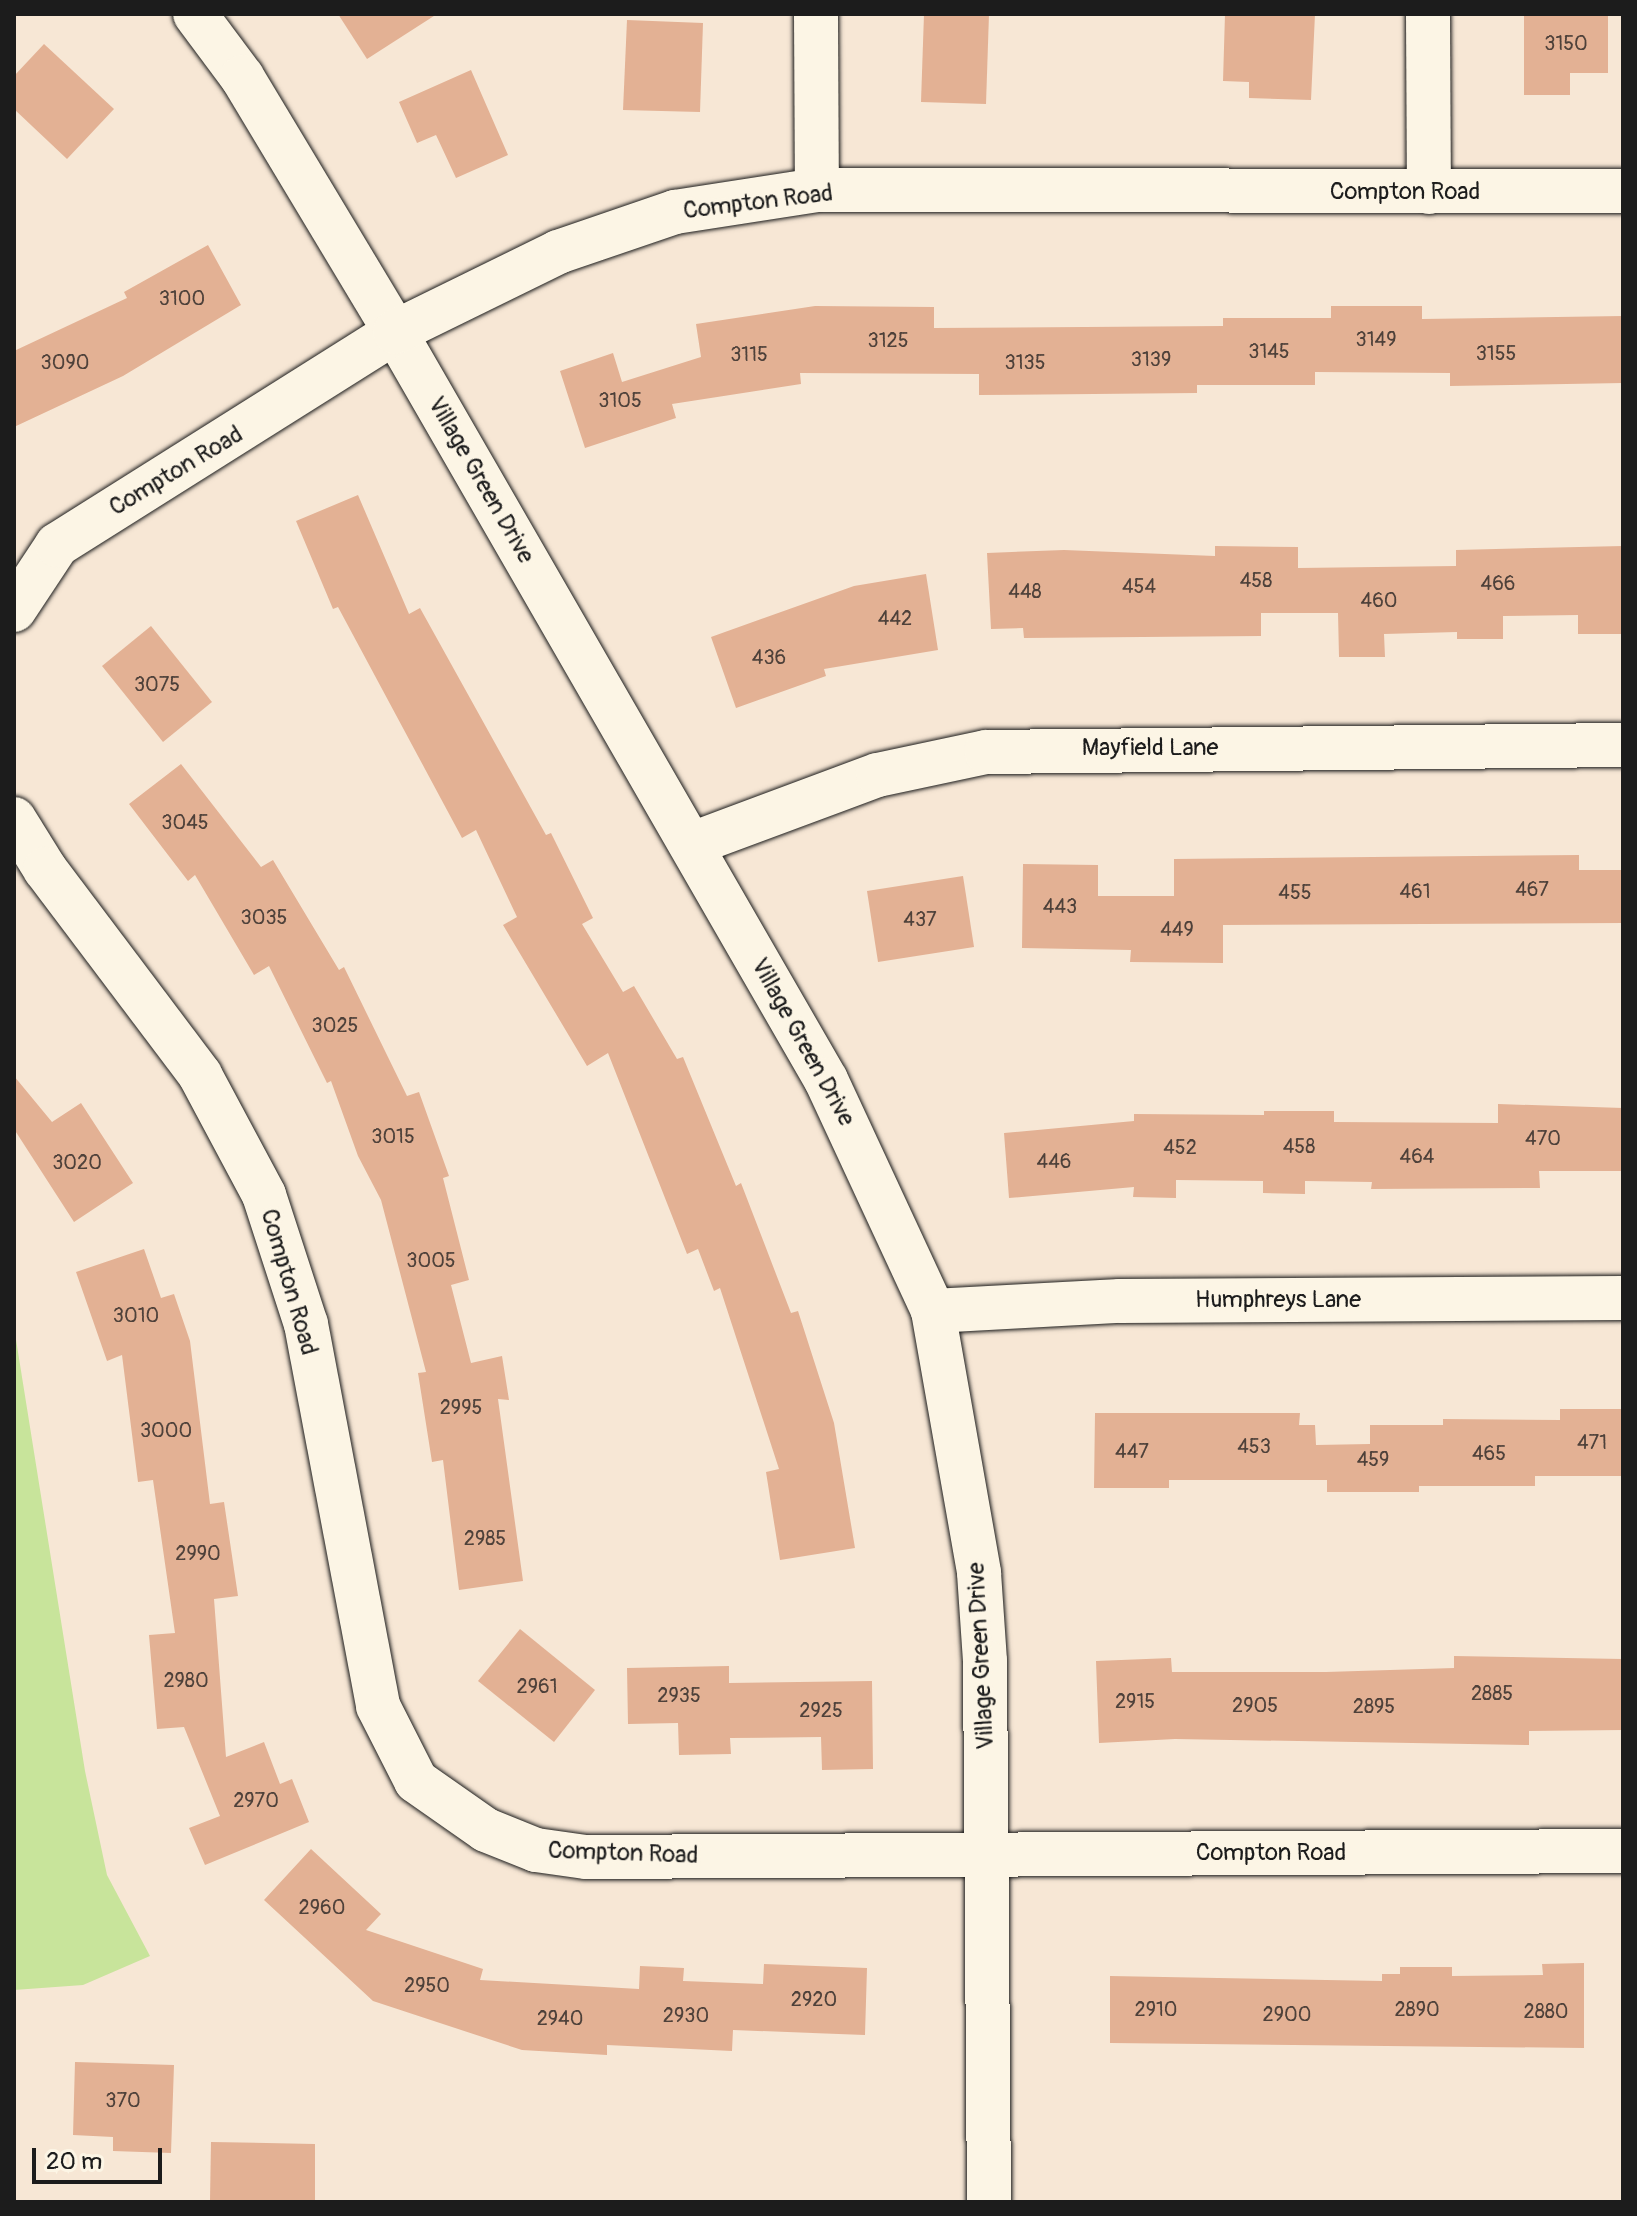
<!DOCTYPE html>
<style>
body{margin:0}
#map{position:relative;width:1637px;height:2216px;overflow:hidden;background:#f7e7d5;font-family:Pangolin,sans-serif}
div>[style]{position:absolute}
.green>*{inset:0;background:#c8e49b}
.building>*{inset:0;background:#e3b194}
.roads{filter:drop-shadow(0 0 2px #1c1c1c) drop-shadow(0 0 2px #1c1c1c)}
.minor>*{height:44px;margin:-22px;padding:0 22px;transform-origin:22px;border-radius:22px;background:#fcf5e5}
span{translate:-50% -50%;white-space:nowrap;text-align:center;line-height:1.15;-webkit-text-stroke:7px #fcf5e5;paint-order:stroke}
.number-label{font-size:20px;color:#4e413a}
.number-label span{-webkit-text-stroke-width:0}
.street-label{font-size:24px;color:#1c1c1c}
.frame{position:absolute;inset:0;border:16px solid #1c1c1c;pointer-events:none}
.scale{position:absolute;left:32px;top:2148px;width:130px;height:36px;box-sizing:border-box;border:4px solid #1c1c1c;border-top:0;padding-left:10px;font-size:24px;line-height:28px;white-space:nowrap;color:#1c1c1c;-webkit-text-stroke:6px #fcf5e5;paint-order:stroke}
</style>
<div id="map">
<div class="green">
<i style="clip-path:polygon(14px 1327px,85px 1771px,107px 1875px,150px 1956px,83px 1985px,14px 1990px)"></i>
</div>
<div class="building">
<i style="clip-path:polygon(338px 14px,437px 14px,367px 59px)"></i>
<i style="clip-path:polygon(924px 14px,989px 14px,986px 104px,921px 102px)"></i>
<i style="clip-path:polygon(1225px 14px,1315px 14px,1311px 100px,1249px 98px,1249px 82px,1223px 81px)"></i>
<i style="clip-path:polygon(1524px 14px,1608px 14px,1608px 73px,1570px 73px,1570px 95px,1524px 95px)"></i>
<i style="clip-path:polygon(627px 20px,703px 23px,700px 112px,623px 110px)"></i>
<i style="clip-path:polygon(44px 44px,114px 109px,67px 159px,14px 109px,14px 76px)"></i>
<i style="clip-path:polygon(471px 70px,508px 155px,456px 178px,436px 135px,417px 143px,399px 102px)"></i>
<i style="clip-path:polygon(208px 245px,241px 305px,123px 376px,14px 427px,14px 351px,127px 298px,124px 292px)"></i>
<i style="clip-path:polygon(815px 306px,934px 307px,934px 328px,1223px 326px,1223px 318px,1331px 318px,1331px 306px,1422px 306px,1422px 319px,1623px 316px,1623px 383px,1450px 386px,1450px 373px,1315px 372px,1315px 385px,1197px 385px,1197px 393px,979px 395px,979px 374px,800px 373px,801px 384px,672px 404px,676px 418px,585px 448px,560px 371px,613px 353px,622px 382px,701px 357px,696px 324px)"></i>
<i style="clip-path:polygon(358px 495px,409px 614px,420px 608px,546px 835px,551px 833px,593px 918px,582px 924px,623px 992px,634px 986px,677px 1059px,683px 1057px,736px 1186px,741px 1183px,791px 1313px,798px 1311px,834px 1423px,855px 1548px,780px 1560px,766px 1472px,779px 1469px,720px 1288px,714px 1291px,698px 1249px,687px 1254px,608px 1053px,587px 1066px,503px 925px,517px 917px,476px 830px,462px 838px,338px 607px,333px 609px,296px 521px)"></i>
<i style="clip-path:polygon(1215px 546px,1298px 547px,1298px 568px,1456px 566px,1456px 550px,1623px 546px,1623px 634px,1578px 634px,1578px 615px,1503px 616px,1503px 639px,1457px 639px,1457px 632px,1384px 634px,1385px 657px,1339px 657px,1338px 613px,1261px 613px,1261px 636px,1024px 638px,1023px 628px,991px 629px,987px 553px,1064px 550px,1215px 556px)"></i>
<i style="clip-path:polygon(926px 574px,938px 650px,824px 669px,826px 676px,736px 708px,711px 637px,854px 586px)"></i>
<i style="clip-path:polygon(151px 626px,212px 702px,163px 742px,102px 666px)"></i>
<i style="clip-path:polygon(181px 764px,261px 867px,273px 860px,339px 970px,344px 967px,407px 1096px,419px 1092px,449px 1176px,443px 1178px,469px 1280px,451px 1285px,471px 1363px,502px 1356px,509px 1400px,498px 1399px,523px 1581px,459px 1590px,443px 1460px,432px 1462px,418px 1373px,426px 1372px,381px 1200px,358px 1156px,331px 1081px,327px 1083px,269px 966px,254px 975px,195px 875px,188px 881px,129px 804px)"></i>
<i style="clip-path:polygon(1579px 855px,1579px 870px,1623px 870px,1623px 923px,1223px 925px,1223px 963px,1130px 962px,1131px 950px,1022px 948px,1023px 864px,1098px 865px,1098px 896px,1174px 896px,1174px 859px)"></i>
<i style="clip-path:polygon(963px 876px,974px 947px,878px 962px,867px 891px)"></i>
<i style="clip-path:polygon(14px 1076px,52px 1122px,81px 1103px,133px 1183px,74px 1222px,14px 1129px)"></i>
<i style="clip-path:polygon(1498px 1104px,1623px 1108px,1623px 1171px,1539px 1171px,1540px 1188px,1371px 1189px,1372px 1182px,1305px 1181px,1305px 1194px,1263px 1193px,1263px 1181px,1176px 1180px,1176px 1198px,1133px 1197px,1134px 1187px,1009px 1198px,1004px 1133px,1134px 1121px,1134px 1114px,1264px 1115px,1264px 1111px,1334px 1111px,1334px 1122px,1498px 1123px)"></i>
<i style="clip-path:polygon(144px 1249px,161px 1298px,174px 1294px,190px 1341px,210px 1504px,224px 1502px,238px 1596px,214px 1599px,226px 1757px,264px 1742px,280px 1784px,292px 1779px,309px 1822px,205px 1865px,189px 1828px,220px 1816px,184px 1727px,157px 1729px,149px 1635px,175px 1633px,153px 1480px,138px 1482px,122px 1355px,107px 1361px,76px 1272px)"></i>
<i style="clip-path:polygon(1560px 1409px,1623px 1409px,1623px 1476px,1535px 1476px,1535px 1486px,1419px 1486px,1419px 1492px,1327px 1492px,1327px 1480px,1169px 1480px,1169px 1488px,1094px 1488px,1095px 1413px,1300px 1413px,1299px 1425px,1315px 1425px,1316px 1445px,1370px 1444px,1370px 1425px,1443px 1425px,1443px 1419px,1560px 1420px)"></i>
<i style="clip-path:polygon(520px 1629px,595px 1690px,554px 1742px,478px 1681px)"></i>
<i style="clip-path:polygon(1454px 1656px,1623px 1659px,1623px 1730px,1529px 1731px,1529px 1745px,1175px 1739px,1099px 1743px,1096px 1661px,1171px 1658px,1172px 1672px,1326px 1672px,1454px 1668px)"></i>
<i style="clip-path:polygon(729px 1666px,729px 1683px,872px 1681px,873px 1769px,822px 1770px,821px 1737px,730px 1738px,731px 1754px,679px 1755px,678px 1723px,628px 1724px,627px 1668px)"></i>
<i style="clip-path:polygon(311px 1849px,381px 1914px,366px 1930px,483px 1969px,480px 1980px,639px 1989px,640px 1966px,684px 1968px,683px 1981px,763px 1984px,764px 1964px,867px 1968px,865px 2035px,733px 2030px,732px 2051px,607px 2045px,607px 2055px,522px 2050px,373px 2001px,264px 1900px)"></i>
<i style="clip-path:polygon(1584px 1963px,1584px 2048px,1110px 2043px,1110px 1976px,1382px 1981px,1382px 1974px,1400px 1974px,1400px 1967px,1452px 1967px,1452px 1976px,1543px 1975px,1542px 1964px)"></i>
<i style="clip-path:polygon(75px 2062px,174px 2065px,171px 2153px,113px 2151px,113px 2137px,73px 2135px)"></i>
<i style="clip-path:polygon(211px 2142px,315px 2144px,315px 2202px,210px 2200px)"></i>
</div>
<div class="roads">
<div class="minor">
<i style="left:195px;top:14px;width:79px;rotate:53.3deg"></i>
<i style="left:242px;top:77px;width:297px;rotate:59deg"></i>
<i style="left:395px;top:332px;width:863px;rotate:60.05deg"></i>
<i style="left:826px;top:1080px;width:255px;rotate:65.1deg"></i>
<i style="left:933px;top:1311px;width:266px;rotate:80deg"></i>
<i style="left:979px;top:1573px;width:88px;rotate:86.1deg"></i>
<i style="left:985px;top:1661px;width:541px;rotate:89.58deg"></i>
<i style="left:816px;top:14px;width:176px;rotate:89.7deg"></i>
<i style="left:1428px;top:14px;width:178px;rotate:89.7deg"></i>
<i style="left:14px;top:610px;width:78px;rotate:-56.5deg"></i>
<i style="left:57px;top:545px;width:400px;rotate:-32.2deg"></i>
<i style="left:395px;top:332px;width:182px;rotate:-26.1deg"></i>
<i style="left:558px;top:252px;width:124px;rotate:-18.9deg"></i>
<i style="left:675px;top:212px;width:144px;rotate:-8.8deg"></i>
<i style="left:817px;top:190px;width:806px;rotate:0.07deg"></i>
<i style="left:14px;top:819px;width:59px;rotate:58.2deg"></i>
<i style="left:45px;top:869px;width:258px;rotate:53deg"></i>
<i style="left:200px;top:1075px;width:136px;rotate:61.9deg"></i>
<i style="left:264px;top:1195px;width:136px;rotate:72deg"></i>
<i style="left:306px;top:1324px;width:389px;rotate:79.3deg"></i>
<i style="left:378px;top:1706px;width:84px;rotate:63.1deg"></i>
<i style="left:416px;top:1781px;width:85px;rotate:35deg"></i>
<i style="left:486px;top:1830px;width:54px;rotate:21.8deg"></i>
<i style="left:536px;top:1850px;width:50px;rotate:8deg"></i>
<i style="left:586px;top:1857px;width:1037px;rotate:-0.33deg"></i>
<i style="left:692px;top:844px;width:198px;rotate:-20.4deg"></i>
<i style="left:878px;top:775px;width:110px;rotate:-12deg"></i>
<i style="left:986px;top:752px;width:637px;rotate:-0.63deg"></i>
<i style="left:933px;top:1311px;width:187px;rotate:-3.1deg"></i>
<i style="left:1120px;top:1301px;width:503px;rotate:-0.34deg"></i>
</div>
</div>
<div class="number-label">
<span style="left:1566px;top:43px">3150</span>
<span style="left:182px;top:298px">3100</span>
<span style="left:1376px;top:339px">3149</span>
<span style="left:888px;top:340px">3125</span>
<span style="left:1269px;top:351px">3145</span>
<span style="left:1496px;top:353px">3155</span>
<span style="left:749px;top:354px">3115</span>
<span style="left:1151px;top:359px">3139</span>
<span style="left:65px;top:362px">3090</span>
<span style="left:1025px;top:362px">3135</span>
<span style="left:620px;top:400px">3105</span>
<span style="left:1256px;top:580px">458</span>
<span style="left:1498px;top:583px">466</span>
<span style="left:1139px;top:586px">454</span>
<span style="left:1025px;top:591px">448</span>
<span style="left:1379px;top:600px">460</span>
<span style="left:895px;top:618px">442</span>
<span style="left:769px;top:657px">436</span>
<span style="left:157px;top:684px">3075</span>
<span style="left:185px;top:822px">3045</span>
<span style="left:1532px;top:889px">467</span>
<span style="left:1415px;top:891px">461</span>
<span style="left:1295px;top:892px">455</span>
<span style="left:1060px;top:906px">443</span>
<span style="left:264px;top:917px">3035</span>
<span style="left:920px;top:919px">437</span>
<span style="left:1177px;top:929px">449</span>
<span style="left:335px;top:1025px">3025</span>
<span style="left:393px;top:1136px">3015</span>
<span style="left:1543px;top:1138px">470</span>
<span style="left:1299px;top:1146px">458</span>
<span style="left:1180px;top:1147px">452</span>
<span style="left:1417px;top:1156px">464</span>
<span style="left:1054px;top:1161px">446</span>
<span style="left:77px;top:1162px">3020</span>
<span style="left:431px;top:1260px">3005</span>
<span style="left:136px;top:1315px">3010</span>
<span style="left:461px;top:1407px">2995</span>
<span style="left:166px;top:1430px">3000</span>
<span style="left:1592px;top:1442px">471</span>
<span style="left:1254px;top:1446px">453</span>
<span style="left:1132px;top:1451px">447</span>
<span style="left:1489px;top:1453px">465</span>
<span style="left:1373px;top:1459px">459</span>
<span style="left:485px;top:1538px">2985</span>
<span style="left:198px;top:1553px">2990</span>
<span style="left:186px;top:1680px">2980</span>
<span style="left:537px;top:1686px">2961</span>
<span style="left:1492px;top:1693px">2885</span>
<span style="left:679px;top:1695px">2935</span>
<span style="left:1135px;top:1701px">2915</span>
<span style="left:1255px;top:1705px">2905</span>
<span style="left:1374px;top:1706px">2895</span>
<span style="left:821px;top:1710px">2925</span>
<span style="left:256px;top:1800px">2970</span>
<span style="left:322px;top:1907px">2960</span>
<span style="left:427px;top:1985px">2950</span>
<span style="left:814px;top:1999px">2920</span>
<span style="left:1156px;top:2009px">2910</span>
<span style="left:1417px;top:2009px">2890</span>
<span style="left:1546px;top:2011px">2880</span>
<span style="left:1287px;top:2014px">2900</span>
<span style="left:686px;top:2015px">2930</span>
<span style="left:560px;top:2018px">2940</span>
<span style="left:123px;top:2100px">370</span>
</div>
<div class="street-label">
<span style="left:1405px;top:192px">Compton Road</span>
<span style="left:758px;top:202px;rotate:-7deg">Compton Road</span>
<span style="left:176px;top:471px;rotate:-31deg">Compton Road</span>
<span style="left:481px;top:480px;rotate:60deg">Village Green Drive</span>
<span style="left:1150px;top:748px">Mayfield Lane</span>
<span style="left:803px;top:1042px;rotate:61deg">Village Green Drive</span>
<span style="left:289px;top:1282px;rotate:74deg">Compton Road</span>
<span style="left:1278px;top:1300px">Humphreys Lane</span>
<span style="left:981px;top:1656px;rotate:-93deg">Village Green Drive</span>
<span style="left:623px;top:1853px;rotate:2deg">Compton Road</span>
<span style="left:1271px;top:1853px">Compton Road</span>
</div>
<div class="frame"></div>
<div class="scale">20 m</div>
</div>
